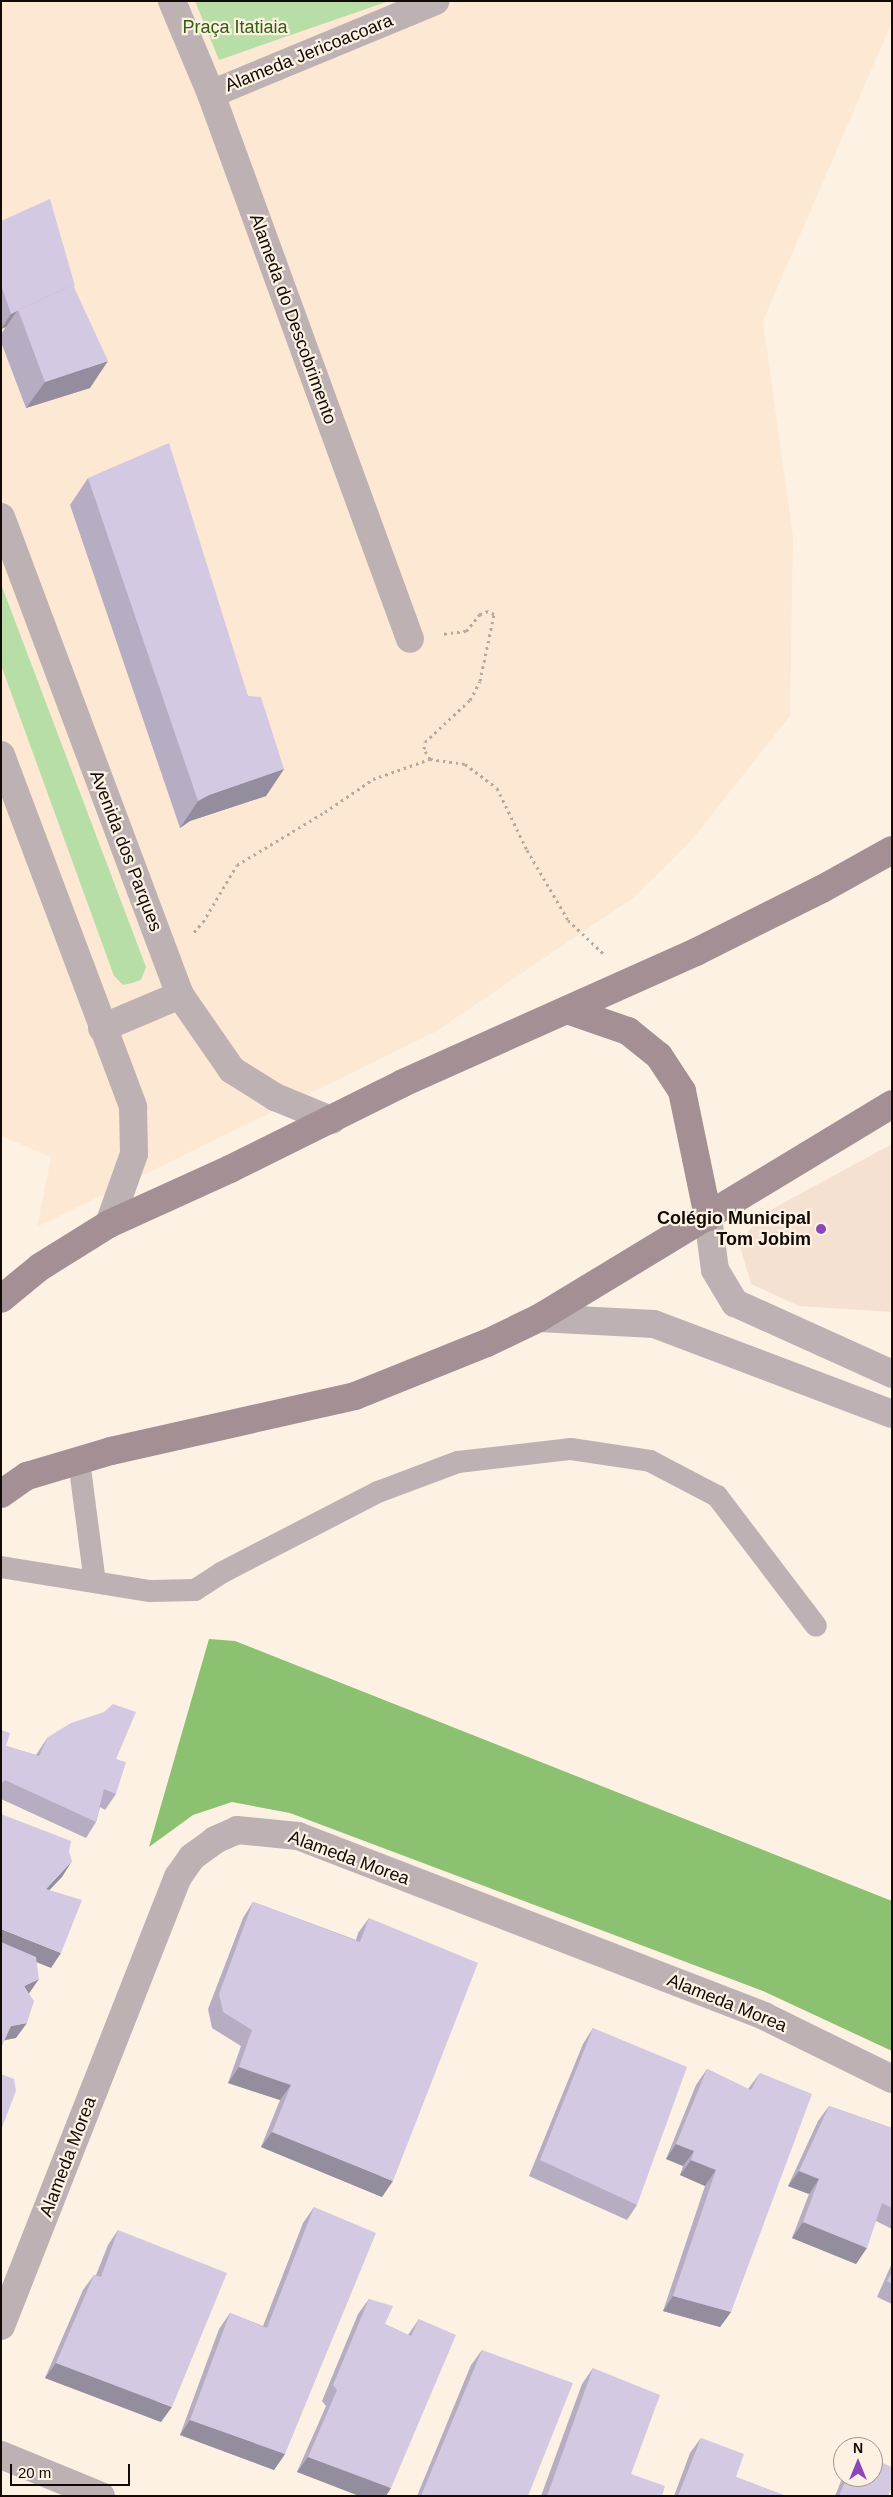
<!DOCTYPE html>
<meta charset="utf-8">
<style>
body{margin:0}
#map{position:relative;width:893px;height:2497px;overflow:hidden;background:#fdf1e4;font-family:Helvetica,sans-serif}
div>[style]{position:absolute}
.built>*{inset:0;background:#fde8d3}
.education>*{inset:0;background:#f4e1d2}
.green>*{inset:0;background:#b7dea6}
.forest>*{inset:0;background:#8bc170}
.path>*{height:3px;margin-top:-1.5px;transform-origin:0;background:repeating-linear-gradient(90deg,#b5aaa0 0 2.5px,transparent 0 6.5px)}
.lane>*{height:22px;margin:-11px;padding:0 11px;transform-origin:11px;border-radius:11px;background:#beb1b3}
.street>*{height:28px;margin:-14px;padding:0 14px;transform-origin:14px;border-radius:14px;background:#beb1b3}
.secondary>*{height:28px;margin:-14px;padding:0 14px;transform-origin:14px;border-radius:14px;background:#a49094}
.wall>*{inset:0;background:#b6adc2}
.shaded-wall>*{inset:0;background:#948d9e}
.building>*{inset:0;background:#d4c9e2}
.dots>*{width:14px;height:14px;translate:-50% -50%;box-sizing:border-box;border:2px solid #fdf1e4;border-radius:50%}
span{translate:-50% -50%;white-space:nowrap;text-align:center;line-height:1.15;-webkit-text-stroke:4.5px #fdf1e4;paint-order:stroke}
.park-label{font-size:18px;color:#30610d}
.street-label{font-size:18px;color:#110a05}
.poi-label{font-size:18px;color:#110a05;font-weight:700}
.right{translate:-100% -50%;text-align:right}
.frame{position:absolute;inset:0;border:2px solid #110a05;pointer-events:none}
.north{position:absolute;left:833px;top:2437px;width:50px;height:50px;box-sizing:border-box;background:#fdf1e4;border:1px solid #9f958b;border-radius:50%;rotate:0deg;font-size:14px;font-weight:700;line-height:20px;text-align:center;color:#110a05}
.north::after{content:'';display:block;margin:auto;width:18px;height:22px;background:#8c46ba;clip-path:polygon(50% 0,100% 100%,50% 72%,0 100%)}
.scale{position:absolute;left:10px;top:2464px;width:120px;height:22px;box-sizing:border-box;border:2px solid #110a05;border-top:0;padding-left:6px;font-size:15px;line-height:18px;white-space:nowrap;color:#110a05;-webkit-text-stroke:4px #fdf1e4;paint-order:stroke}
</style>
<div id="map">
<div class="built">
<i style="clip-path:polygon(1px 1px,892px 1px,892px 22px,763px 321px,793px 537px,790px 716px,690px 842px,633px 898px,435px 1032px,37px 1227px,51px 1157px,1px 1136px)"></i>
</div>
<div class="education">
<i style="clip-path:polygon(892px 1144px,892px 1312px,799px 1306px,751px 1284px,739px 1243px,763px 1214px)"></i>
</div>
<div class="green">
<i style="clip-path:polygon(195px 1px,389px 1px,219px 60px)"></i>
<i style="clip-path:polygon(1px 584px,146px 967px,141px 980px,132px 983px,123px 985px,114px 976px,1px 665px)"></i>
</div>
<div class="forest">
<i style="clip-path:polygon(209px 1639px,235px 1641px,892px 1901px,892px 2051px,763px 1991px,290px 1813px,232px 1802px,193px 1815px,149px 1847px)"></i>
</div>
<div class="path">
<i style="left:430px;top:759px;width:12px;rotate:-121deg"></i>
<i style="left:424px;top:749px;width:7px;rotate:-82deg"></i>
<i style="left:425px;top:742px;width:62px;rotate:-43deg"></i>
<i style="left:470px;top:700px;width:21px;rotate:-62deg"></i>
<i style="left:480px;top:681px;width:68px;rotate:-78.2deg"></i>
<i style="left:494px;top:614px;width:7px;rotate:-153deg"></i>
<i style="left:488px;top:611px;width:9px;rotate:159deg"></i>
<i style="left:480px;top:614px;width:22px;rotate:129deg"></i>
<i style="left:466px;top:631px;width:23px;rotate:173deg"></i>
<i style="left:194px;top:932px;width:13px;rotate:-48deg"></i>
<i style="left:203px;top:922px;width:66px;rotate:-59.2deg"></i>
<i style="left:237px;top:865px;width:103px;rotate:-31.1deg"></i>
<i style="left:325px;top:812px;width:58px;rotate:-34.5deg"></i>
<i style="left:373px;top:779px;width:60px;rotate:-19.3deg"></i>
<i style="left:430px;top:759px;width:35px;rotate:8deg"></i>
<i style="left:465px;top:764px;width:40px;rotate:37deg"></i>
<i style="left:497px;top:788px;width:69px;rotate:64.2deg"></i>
<i style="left:527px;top:850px;width:81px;rotate:59.6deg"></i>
<i style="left:568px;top:920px;width:51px;rotate:43.4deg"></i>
</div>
<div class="lane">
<i style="left:79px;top:1461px;width:122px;rotate:82.5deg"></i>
<i style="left:1px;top:1567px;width:151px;rotate:9.2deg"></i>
<i style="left:150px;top:1591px;width:45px;rotate:-1.3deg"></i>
<i style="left:195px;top:1590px;width:31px;rotate:-33deg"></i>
<i style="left:221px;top:1573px;width:177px;rotate:-27.3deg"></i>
<i style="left:378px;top:1492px;width:85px;rotate:-20.6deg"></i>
<i style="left:458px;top:1462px;width:114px;rotate:-6.6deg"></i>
<i style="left:571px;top:1449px;width:80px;rotate:8.6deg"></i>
<i style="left:650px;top:1461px;width:76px;rotate:27.6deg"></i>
<i style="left:717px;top:1496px;width:163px;rotate:52.7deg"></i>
</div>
<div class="street">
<i style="left:172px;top:1px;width:101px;rotate:67.2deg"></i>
<i style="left:211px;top:94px;width:580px;rotate:69.94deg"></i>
<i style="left:211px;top:94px;width:243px;rotate:-22.5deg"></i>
<i style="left:1px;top:517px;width:510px;rotate:69.47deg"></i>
<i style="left:180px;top:995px;width:91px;rotate:55.3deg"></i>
<i style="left:232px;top:1070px;width:51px;rotate:32.1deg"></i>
<i style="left:275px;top:1097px;width:61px;rotate:22.3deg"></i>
<i style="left:1px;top:755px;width:376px;rotate:69.4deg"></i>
<i style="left:133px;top:1107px;width:47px;rotate:88.8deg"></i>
<i style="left:134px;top:1154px;width:74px;rotate:109.7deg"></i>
<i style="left:102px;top:1028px;width:85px;rotate:-22.9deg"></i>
<i style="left:708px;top:1217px;width:53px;rotate:82.5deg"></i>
<i style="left:715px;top:1270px;width:39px;rotate:59deg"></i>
<i style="left:735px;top:1303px;width:172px;rotate:24.3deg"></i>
<i style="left:539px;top:1318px;width:115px;rotate:3deg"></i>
<i style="left:654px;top:1324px;width:254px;rotate:20.7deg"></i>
<i style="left:1px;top:2326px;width:483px;rotate:-68.5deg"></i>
<i style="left:178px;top:1877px;width:24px;rotate:-55deg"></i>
<i style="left:192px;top:1857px;width:29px;rotate:-36deg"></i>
<i style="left:215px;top:1840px;width:24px;rotate:-24deg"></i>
<i style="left:237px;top:1830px;width:61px;rotate:5.6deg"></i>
<i style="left:298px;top:1836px;width:500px;rotate:21.1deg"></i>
<i style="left:764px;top:2016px;width:143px;rotate:26.2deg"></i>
<i style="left:1px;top:2455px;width:108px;rotate:22.3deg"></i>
</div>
<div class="secondary">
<i style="left:567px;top:1010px;width:65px;rotate:19deg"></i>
<i style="left:628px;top:1031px;width:40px;rotate:39deg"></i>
<i style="left:659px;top:1056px;width:42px;rotate:56.7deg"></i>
<i style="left:682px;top:1091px;width:129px;rotate:78.3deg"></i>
<i style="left:1px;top:1299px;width:50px;rotate:-39.4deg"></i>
<i style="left:40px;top:1267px;width:81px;rotate:-31.9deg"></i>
<i style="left:109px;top:1224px;width:133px;rotate:-24.4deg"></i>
<i style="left:230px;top:1169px;width:193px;rotate:-26.4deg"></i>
<i style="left:403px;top:1083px;width:321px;rotate:-24.1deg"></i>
<i style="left:696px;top:952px;width:141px;rotate:-26.6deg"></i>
<i style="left:822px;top:889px;width:80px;rotate:-29.1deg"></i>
<i style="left:1px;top:1494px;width:32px;rotate:-35deg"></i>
<i style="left:27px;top:1476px;width:88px;rotate:-16.6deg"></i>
<i style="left:111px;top:1451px;width:250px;rotate:-12.7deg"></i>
<i style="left:355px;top:1396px;width:142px;rotate:-21.9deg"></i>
<i style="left:487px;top:1343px;width:58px;rotate:-25.7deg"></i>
<i style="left:539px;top:1318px;width:413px;rotate:-31.2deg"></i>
</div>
<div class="wall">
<i style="clip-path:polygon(1px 221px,74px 287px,90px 388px,26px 408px,1px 342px,1px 334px,6px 327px,1px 329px)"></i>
<i style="clip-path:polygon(88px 478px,248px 696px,284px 769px,266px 796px,190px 821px,180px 828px,70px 505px)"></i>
<i style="clip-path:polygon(1px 1730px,6px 1746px,36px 1755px,48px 1737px,116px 1759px,116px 1794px,105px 1810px,100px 1807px,96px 1822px,86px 1838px,1px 1799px)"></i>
<i style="clip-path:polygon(253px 1902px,356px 1940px,358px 1933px,369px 1918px,382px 2197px,261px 2147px,280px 2100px,228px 2083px,241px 2046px,212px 2028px,208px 2009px,243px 1918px)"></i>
<i style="clip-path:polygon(593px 2028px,637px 2205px,627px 2220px,529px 2176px,583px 2044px)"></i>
<i style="clip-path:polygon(707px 2069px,748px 2089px,760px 2073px,731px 2312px,720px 2327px,663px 2311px,705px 2186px,680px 2175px,683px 2166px,666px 2159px,696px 2085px)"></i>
<i style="clip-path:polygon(829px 2106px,892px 2128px,892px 2229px,876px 2221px,856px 2264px,792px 2238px,809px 2194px,788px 2186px,818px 2121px)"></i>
<i style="clip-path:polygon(314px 2207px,285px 2454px,274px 2470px,180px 2435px,219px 2329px,230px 2313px,263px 2326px,303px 2223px)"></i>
<i style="clip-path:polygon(118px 2230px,161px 2422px,45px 2378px,83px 2290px,94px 2275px,96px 2275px,108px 2245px)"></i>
<i style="clip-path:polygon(892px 2263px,892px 2304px,877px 2297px)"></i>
<i style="clip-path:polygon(369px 2299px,385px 2324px,408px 2335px,419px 2319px,386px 2496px,297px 2472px,326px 2406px,322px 2401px,358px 2314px)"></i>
<i style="clip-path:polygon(482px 2350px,528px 2496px,417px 2496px,471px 2365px)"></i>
<i style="clip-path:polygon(593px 2368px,631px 2474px,662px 2496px,541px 2496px,582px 2384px)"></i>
<i style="clip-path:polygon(701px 2438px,736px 2477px,786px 2496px,674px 2496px,690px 2453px)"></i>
<i style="clip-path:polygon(843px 2476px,843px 2477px,873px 2477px,888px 2496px,835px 2496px)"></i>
</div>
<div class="shaded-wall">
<i style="clip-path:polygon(17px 311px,6px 327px,1px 329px,11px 314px)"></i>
<i style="clip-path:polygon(108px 361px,90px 388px,26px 408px,45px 382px)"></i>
<i style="clip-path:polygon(284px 769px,266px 796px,190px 821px,180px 828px,198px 801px,209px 795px)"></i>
<i style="clip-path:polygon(72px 1861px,62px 1877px,35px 1905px,46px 1889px)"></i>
<i style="clip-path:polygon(1px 1929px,61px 1953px,51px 1968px,1px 1948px)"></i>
<i style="clip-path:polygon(39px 1979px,28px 1995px,24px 1986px)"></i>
<i style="clip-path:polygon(27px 2023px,16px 2038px,1px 2041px,11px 2026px)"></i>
<i style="clip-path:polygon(239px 2067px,291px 2085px,280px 2100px,228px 2083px)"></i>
<i style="clip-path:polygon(272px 2132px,393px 2181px,382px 2197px,261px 2147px)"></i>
<i style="clip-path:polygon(676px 2144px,694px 2151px,683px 2166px,666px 2159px)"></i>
<i style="clip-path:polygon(691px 2160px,716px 2170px,705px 2186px,680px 2175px)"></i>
<i style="clip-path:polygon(799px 2171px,819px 2179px,809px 2194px,788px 2186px)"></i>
<i style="clip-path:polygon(803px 2222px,867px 2248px,856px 2264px,792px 2238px)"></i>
<i style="clip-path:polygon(673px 2296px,731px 2312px,720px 2327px,663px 2311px)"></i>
<i style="clip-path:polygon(56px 2363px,172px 2407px,161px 2422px,45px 2378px)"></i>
<i style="clip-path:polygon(190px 2420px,285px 2454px,274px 2470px,180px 2435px)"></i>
<i style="clip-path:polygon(308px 2457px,391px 2488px,386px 2496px,359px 2496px,297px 2472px)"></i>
</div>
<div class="building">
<i style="clip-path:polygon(50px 199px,75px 286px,74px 286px,73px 285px,18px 310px,17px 311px,11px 314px,1px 285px,1px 221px)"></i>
<i style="clip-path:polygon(73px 285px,108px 361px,45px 382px,18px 310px)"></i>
<i style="clip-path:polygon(169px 443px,248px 696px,261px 697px,284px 769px,209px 795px,198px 801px,88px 478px)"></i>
<i style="clip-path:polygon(113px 1704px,136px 1712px,116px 1759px,126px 1762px,116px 1794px,104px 1789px,96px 1822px,5px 1780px,1px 1784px,1px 1730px,10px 1733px,6px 1746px,39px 1756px,48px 1737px,71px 1723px,104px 1712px)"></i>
<i style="clip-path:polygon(1px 1814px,71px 1841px,69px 1852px,72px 1861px,46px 1889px,82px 1900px,61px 1953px,1px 1929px)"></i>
<i style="clip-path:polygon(253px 1902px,360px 1942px,369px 1918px,478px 1963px,393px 2181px,272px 2132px,291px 2085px,239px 2067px,252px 2030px,223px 2012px,219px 1994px)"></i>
<i style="clip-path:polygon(1px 1942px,36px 1957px,39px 1979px,24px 1986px,34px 2001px,27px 2023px,11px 2026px,1px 2048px)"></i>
<i style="clip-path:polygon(593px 2028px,687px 2067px,637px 2205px,540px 2160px)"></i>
<i style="clip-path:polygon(707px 2069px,751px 2090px,760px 2073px,812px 2094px,731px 2312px,673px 2296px,716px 2170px,691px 2160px,694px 2151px,676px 2144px)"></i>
<i style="clip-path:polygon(1px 2074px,14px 2079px,16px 2091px,1px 2130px)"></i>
<i style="clip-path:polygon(829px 2106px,892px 2128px,892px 2208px,882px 2203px,867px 2248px,803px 2222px,819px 2179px,799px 2171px)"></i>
<i style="clip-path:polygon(314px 2207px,376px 2233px,285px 2454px,190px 2420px,230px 2313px,267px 2328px)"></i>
<i style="clip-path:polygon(118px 2230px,227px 2273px,172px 2407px,56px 2363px,94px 2275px,101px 2277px)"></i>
<i style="clip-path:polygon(892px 2272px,892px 2284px,887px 2281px)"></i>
<i style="clip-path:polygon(369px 2299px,393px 2306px,385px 2324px,411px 2336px,419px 2319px,456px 2335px,391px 2488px,308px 2457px,337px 2390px,333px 2385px)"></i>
<i style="clip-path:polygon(482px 2350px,573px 2383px,528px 2496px,421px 2496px)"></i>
<i style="clip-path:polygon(593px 2368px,660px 2395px,631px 2474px,665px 2486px,662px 2496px,547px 2496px)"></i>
<i style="clip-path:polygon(701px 2438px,744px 2454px,736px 2477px,786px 2496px,678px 2496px)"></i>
<i style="clip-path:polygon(873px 2459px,892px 2467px,892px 2487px,888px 2496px,839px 2496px,847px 2477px,873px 2477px)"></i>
</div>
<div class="dots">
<i style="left:821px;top:1229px;background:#8c46ba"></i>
</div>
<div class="park-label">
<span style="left:235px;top:27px">Praça Itatiaia</span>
</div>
<div class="street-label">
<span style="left:309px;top:53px;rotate:-22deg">Alameda Jericoacoara</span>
<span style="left:293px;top:319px;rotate:70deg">Alameda do Descobrimento</span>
<span style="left:126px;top:851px;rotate:69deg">Avenida dos Parques</span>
<span style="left:349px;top:1858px;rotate:20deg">Alameda Morea</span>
<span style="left:727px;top:2003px;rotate:22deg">Alameda Morea</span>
<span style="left:68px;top:2157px;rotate:-69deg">Alameda Morea</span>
</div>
<div class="poi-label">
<span class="right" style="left:811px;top:1229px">Colégio Municipal<br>Tom Jobim</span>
</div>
<div class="frame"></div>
<div class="north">N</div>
<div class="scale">20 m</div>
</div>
